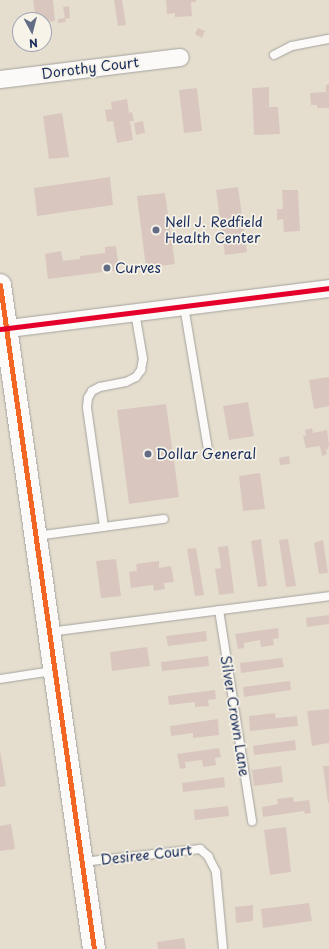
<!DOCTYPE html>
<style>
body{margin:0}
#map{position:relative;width:329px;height:949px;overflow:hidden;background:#e5dece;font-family:"Playpen Sans",sans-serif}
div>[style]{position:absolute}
.building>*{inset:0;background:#d9c7bf}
.roads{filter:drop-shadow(0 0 1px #a4a39f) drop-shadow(0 0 1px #a4a39f)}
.service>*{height:8px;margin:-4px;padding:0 4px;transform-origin:4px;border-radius:4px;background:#fbfaf8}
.minor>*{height:17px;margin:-8.5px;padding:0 8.5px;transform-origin:8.5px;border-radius:8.5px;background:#fbfaf8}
.primary>*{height:22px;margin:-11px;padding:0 11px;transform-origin:11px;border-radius:11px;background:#fbfaf8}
.bus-1>*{height:5px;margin:-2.5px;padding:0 2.5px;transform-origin:2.5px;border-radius:2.5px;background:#f26522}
.bus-2>*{height:5px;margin:-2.5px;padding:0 2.5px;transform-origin:2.5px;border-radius:2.5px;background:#e4002b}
.dots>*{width:11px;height:11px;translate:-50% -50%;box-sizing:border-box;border:2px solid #f7f3e8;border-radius:50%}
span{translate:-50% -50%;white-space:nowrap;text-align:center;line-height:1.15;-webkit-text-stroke:3.5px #f7f3e8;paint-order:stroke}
.street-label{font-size:14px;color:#1b2f5e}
.poi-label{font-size:14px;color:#1b2f5e}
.left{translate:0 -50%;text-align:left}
.north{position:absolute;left:12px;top:12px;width:40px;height:40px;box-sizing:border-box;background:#f7f3e8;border:1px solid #9fa5b1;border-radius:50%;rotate:173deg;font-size:11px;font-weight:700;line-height:16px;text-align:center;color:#1b2f5e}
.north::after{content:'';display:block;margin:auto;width:14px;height:18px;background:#626c85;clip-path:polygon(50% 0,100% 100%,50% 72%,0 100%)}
</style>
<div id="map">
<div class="building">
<i style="clip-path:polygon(33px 0,53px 0,55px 21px,44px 23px,44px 20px,36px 20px)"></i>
<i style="clip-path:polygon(114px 0,122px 0,126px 25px,118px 26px)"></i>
<i style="clip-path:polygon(166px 0,196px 0,196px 2px,191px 2px,192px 16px,175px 17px,175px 13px,167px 14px)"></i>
<i style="clip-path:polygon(69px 6px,70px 18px,65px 19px,66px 22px,58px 23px,58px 19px,65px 18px,63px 7px)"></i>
<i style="clip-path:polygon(198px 28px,205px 31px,202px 38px,195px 34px)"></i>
<i style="clip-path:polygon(329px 84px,329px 108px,317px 108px,317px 105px,311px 105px,310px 93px,326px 92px,326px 85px)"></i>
<i style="clip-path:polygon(269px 87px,269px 107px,278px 107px,280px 134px,254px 135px,252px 88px)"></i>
<i style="clip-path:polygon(197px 88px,202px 131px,184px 133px,179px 90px)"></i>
<i style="clip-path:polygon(127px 99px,129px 113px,132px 112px,134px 121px,130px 121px,133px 140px,117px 143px,113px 121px,107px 122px,105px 110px,112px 109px,111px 102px)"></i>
<i style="clip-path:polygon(62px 113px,69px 157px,49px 159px,43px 116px)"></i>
<i style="clip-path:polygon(143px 121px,145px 133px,136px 135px,134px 123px)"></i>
<i style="clip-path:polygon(110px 177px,113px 205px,37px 216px,34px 188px)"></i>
<i style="clip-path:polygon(238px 187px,247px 252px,225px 255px,216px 190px)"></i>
<i style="clip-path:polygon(282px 190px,298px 190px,300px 231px,284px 232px,283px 219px,277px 220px,277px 209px,283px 209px)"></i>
<i style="clip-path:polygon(165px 193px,175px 264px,146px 268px,137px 196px)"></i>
<i style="clip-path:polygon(116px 246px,119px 270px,48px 279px,45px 254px,61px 251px,63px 261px,80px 259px,80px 256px,105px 253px,105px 247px)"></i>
<i style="clip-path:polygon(329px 377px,329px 406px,314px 409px,309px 380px)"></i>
<i style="clip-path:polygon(248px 402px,254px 436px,229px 440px,223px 406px)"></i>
<i style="clip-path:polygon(166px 404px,179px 497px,129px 504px,117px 410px)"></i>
<i style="clip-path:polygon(312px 428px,313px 433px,327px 430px,329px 444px,328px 449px,326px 450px,327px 454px,322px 456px,320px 446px,306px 448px,303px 436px,306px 435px,305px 430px)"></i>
<i style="clip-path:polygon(289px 456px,290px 464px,280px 465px,279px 458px)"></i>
<i style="clip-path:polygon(260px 473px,265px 509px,243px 511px,239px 476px)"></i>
<i style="clip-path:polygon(261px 539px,267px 586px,258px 587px,251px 541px)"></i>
<i style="clip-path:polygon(288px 539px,296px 586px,286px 587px,279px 540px)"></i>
<i style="clip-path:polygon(323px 540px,328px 573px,319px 574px,314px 543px)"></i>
<i style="clip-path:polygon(228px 546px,234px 593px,219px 595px,215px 569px,221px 568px,218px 547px)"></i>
<i style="clip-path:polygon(196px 548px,204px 595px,195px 596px,187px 549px)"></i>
<i style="clip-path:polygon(116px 559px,121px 596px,101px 598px,96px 561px)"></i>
<i style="clip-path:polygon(159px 561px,159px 568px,171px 566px,174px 582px,164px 583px,165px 589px,154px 591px,153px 585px,131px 588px,129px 572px,137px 571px,136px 564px)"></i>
<i style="clip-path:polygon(329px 615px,329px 624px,307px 627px,306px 618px)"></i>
<i style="clip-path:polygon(278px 628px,279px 638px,273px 639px,274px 645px,261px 647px,260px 640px,244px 643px,244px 648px,238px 649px,235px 634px)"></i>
<i style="clip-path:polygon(206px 631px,207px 641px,168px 646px,166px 636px)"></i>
<i style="clip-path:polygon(147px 647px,150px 666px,112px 671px,110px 652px)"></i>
<i style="clip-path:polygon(208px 656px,209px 666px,162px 671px,161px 662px)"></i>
<i style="clip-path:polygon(282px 658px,284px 667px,241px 673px,240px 663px)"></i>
<i style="clip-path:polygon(290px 681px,291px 690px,244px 697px,243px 687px)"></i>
<i style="clip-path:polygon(215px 690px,216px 699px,208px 700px,209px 706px,195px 707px,195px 702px,169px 705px,168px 696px)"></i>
<i style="clip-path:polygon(329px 709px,329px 743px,312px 746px,307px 711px)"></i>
<i style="clip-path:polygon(275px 713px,276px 718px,297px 716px,298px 726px,250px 731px,249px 716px)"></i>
<i style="clip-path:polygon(218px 719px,219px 735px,193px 738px,193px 733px,171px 736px,170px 726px)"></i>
<i style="clip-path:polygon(295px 740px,296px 750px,254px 755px,253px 746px)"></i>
<i style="clip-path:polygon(219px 748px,221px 757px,215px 758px,216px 765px,203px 767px,202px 760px,185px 762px,186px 768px,180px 769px,177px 754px)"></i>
<i style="clip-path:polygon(0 750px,6px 786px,0 787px)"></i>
<i style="clip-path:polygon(281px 766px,283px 782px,254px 786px,252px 770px)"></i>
<i style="clip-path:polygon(323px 766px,329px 766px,329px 803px,328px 803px)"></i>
<i style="clip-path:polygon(224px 777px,225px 787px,183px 792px,182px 783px)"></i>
<i style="clip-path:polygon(293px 797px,294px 802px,309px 800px,311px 813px,305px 814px,304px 811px,263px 817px,262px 807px,278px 804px,277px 799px)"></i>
<i style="clip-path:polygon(228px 806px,229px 816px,195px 820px,194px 810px)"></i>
<i style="clip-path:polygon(11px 824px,15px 849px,0 851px,0 826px)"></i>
<i style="clip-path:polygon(286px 827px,291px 872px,270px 875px,264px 830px)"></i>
<i style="clip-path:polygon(309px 903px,312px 921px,263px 928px,261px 909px)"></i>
<i style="clip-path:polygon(253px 905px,253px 921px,236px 923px,235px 907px)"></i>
<i style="clip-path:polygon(184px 938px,186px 949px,158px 949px,157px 942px)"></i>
</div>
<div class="roads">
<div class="service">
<i style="left:274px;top:55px;width:20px;rotate:-27deg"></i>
<i style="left:292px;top:46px;width:38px;rotate:-11deg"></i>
<i style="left:184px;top:306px;width:145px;rotate:80.5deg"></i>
<i style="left:104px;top:527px;width:121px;rotate:-98.1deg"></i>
<i style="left:87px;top:407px;width:9px;rotate:-84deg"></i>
<i style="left:88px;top:398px;width:8px;rotate:-60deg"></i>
<i style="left:92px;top:391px;width:9px;rotate:-27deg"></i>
<i style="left:100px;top:387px;width:26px;rotate:-11deg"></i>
<i style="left:126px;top:382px;width:11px;rotate:-27deg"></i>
<i style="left:136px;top:377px;width:9px;rotate:-54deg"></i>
<i style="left:141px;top:370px;width:11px;rotate:-80deg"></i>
<i style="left:143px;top:359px;width:48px;rotate:-99.7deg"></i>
<i style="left:36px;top:536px;width:129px;rotate:-7.6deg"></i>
<i style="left:219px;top:610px;width:214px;rotate:81.1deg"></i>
<i style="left:49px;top:632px;width:282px;rotate:-7.3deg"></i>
<i style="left:0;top:679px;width:54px;rotate:-8.6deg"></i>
<i style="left:82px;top:862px;width:119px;rotate:-6.3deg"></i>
<i style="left:200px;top:849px;width:11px;rotate:41deg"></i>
<i style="left:208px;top:856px;width:18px;rotate:63deg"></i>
<i style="left:216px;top:872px;width:77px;rotate:84.8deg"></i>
</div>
<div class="minor">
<i style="left:0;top:79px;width:181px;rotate:-7deg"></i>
<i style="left:0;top:329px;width:332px;rotate:-7.1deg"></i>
</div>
<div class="primary">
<i style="left:0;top:285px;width:671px;rotate:81.94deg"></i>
</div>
</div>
<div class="bus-1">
<i style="left:0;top:285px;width:671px;rotate:81.94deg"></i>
</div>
<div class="bus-2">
<i style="left:0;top:329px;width:332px;rotate:-7.1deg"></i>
</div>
<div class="dots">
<i style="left:156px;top:230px;background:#626c85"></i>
<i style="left:107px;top:268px;background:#626c85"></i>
<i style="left:148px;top:454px;background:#626c85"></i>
</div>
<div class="street-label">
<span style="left:90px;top:68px;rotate:-7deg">Dorothy Court</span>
<span style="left:235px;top:716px;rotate:81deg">Silver Crown Lane</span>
<span style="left:146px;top:855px;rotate:-6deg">Desiree Court</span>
</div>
<div class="poi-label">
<span class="left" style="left:165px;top:230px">Nell J. Redfield<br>Health Center</span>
<span class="left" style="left:115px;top:268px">Curves</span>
<span class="left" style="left:156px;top:454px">Dollar General</span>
</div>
<div class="north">N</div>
</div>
